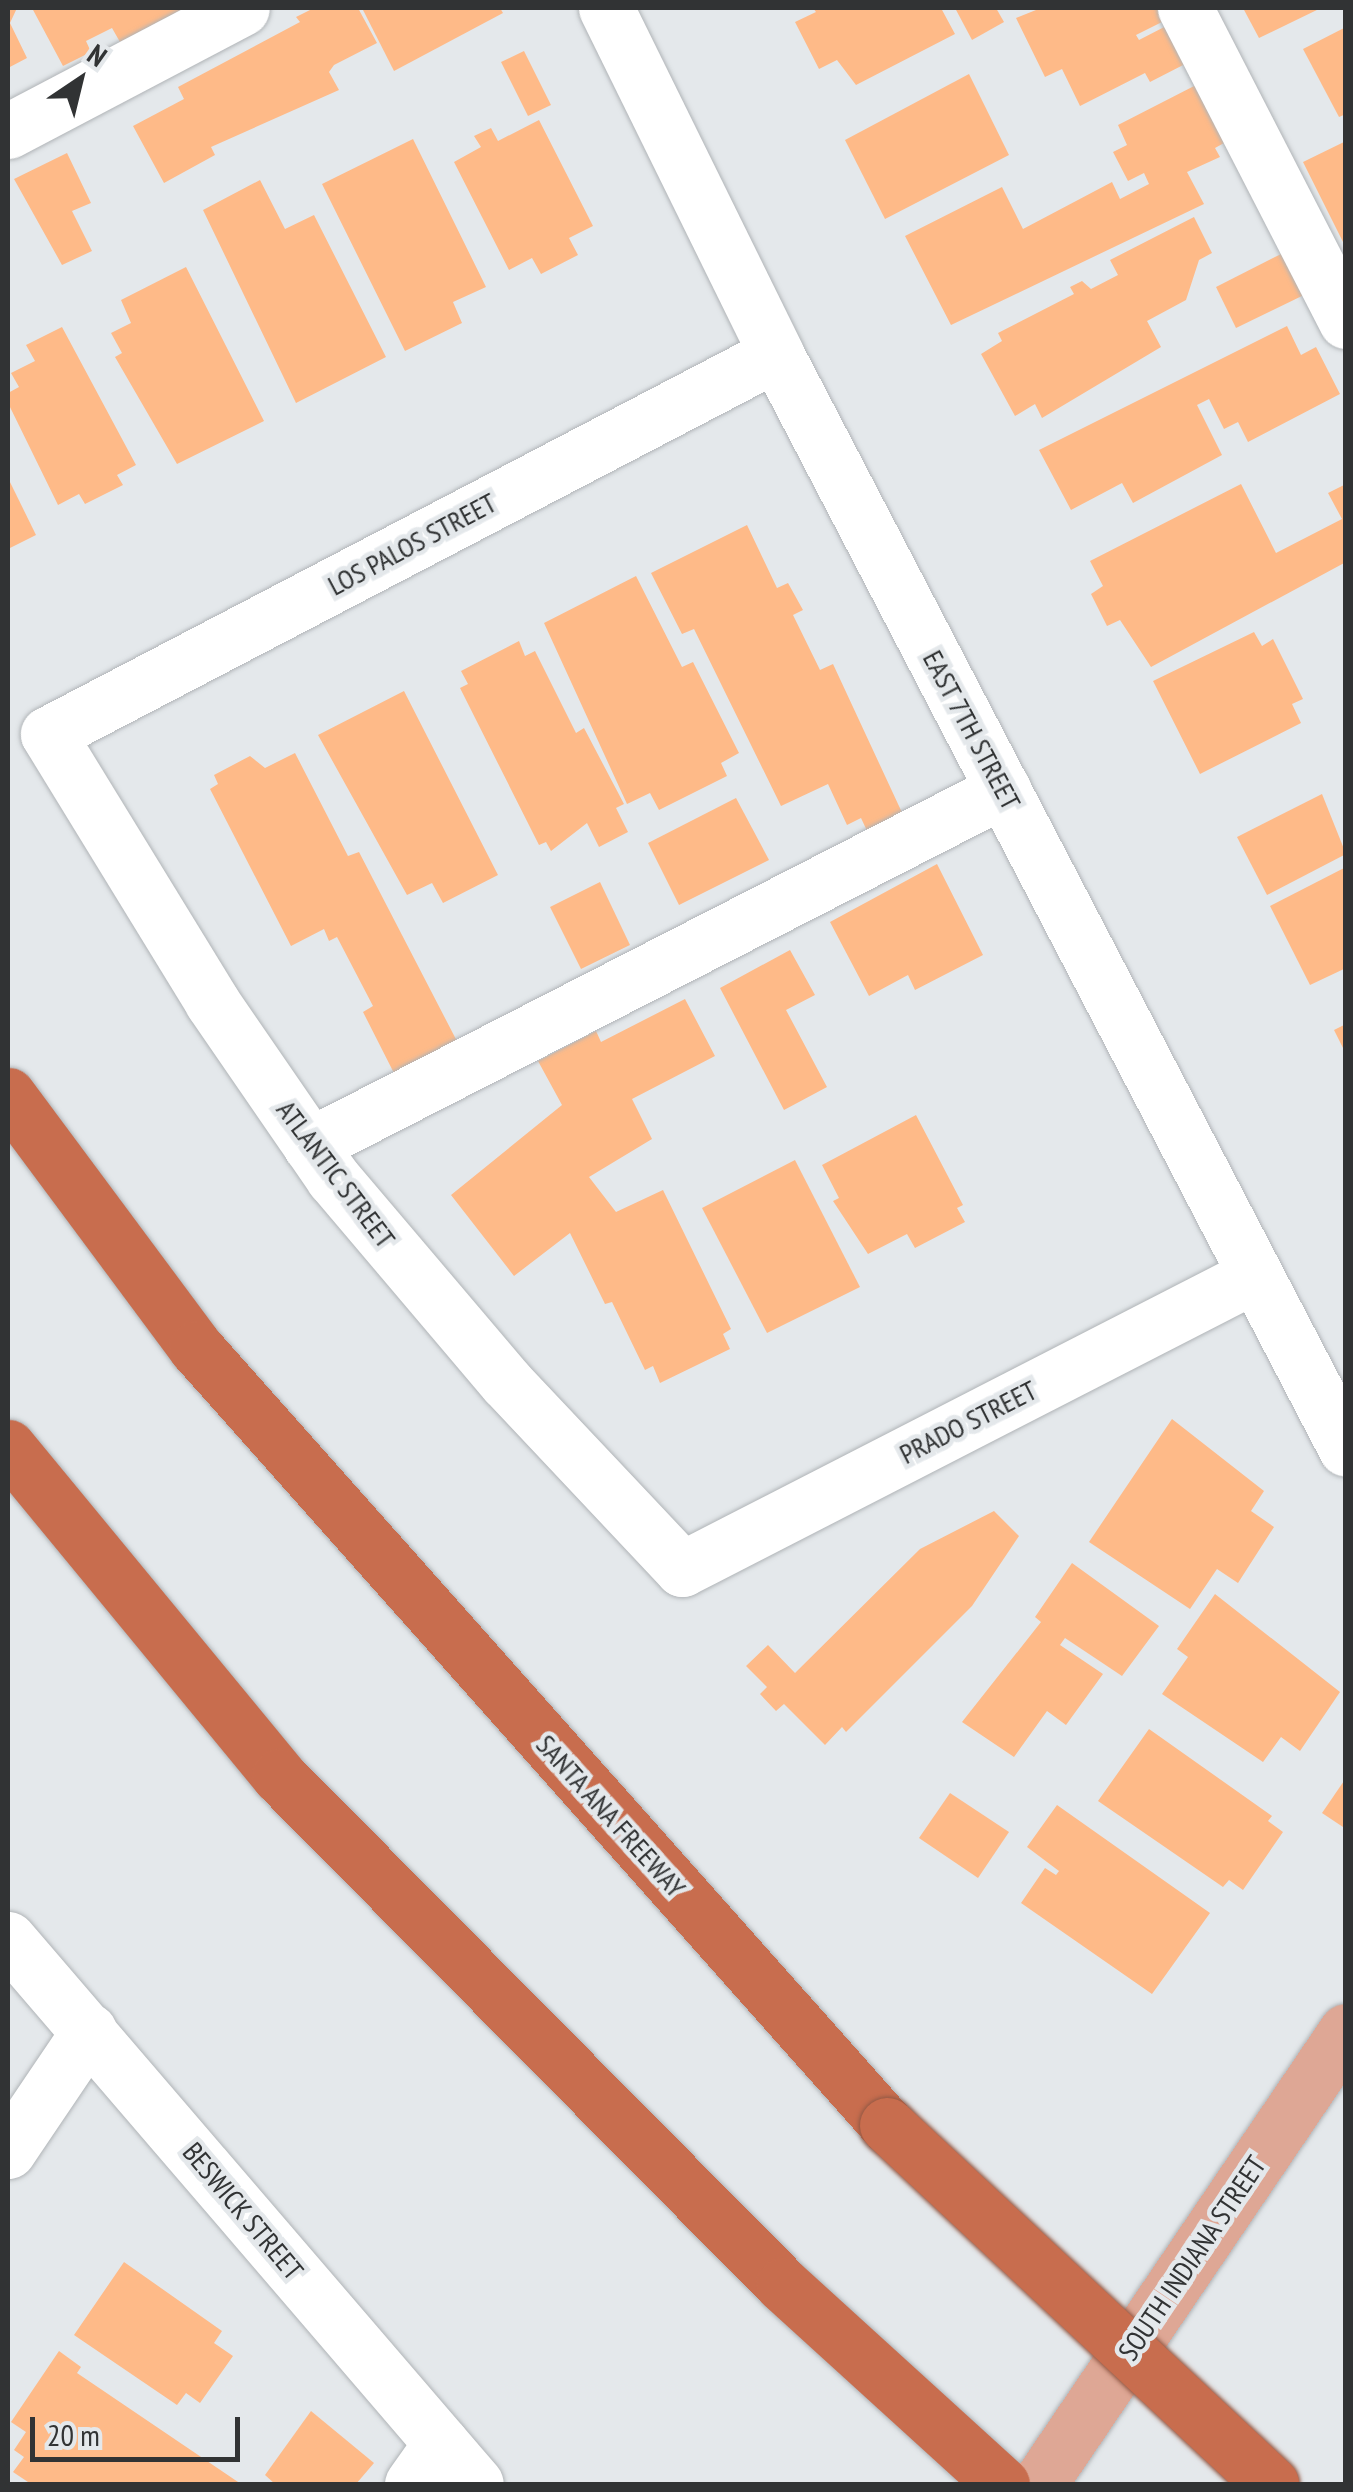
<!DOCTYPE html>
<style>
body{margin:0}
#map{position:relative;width:1353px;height:2492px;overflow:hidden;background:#e4e8eb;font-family:"PT Sans Narrow",sans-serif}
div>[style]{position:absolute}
.building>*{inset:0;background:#feba88}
.roads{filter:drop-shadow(0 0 2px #b0b4b7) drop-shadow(0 0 2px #b0b4b7)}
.minor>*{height:55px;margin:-27.5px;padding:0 27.5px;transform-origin:27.5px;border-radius:27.5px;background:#fff}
.major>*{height:55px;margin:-27.5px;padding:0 27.5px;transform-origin:27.5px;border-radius:27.5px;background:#dea795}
.highway>*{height:55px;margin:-27.5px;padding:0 27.5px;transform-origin:27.5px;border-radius:27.5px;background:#c86d4e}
.bridges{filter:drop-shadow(0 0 2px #935945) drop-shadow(0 0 2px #935945)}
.highway-bridge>*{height:55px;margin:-27.5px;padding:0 27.5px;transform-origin:27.5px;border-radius:27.5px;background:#c86d4e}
span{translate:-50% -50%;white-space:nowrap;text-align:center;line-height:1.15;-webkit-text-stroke:9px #e4e8eb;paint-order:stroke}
.street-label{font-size:28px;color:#313334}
.frame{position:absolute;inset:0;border:10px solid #313334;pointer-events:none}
.north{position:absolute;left:30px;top:30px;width:100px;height:100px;-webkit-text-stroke:8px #e4e8eb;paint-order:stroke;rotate:35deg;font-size:28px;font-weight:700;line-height:40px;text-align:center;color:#313334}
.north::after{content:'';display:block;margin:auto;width:35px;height:45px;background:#313334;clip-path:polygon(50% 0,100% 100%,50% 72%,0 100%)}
.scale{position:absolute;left:30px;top:2417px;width:210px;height:45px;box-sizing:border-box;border:5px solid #313334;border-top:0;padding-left:12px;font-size:30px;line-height:35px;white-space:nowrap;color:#313334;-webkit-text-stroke:8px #e4e8eb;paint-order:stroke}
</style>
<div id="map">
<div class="building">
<i style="clip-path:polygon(8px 8px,17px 8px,10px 23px,27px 58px,8px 68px)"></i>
<i style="clip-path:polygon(32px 8px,185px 8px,120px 42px,112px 28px,86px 41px,91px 52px,63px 66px)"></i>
<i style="clip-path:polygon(314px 8px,358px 8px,377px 43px,334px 65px,329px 72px,339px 90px,211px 147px,215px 155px,164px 183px,133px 126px,184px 99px,178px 87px,300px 22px,296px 17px)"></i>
<i style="clip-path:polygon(362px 8px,500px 8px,503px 13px,394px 71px)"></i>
<i style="clip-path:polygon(813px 8px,941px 8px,955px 34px,856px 85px,837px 60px,819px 69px,795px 22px,816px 12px)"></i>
<i style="clip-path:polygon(955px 8px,996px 8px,1004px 22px,972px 40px)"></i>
<i style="clip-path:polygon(1041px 8px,1159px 8px,1166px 20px,1136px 35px,1139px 40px,1170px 24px,1189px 62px,1150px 82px,1145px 73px,1080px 106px,1062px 69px,1045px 77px,1016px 18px)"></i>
<i style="clip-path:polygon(1243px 8px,1321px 8px,1259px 38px)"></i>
<i style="clip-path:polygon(1344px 28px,1346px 114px,1339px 117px,1303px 49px)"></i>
<i style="clip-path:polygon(524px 51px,551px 105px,528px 116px,501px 62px)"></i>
<i style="clip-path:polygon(969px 74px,1009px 155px,885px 219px,845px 140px)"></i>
<i style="clip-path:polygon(1198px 84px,1233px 138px,1215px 148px,1220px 157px,1187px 172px,1204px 204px,951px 325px,905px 236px,1002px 187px,1023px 229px,1112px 182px,1120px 199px,1149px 184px,1144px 173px,1128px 181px,1113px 152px,1127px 145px,1118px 125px)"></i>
<i style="clip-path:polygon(539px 120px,593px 226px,569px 238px,578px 255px,541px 274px,532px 258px,509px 270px,454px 162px,481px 147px,474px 136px,491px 128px,498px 141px)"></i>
<i style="clip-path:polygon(413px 139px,486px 287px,453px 302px,462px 323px,405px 351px,322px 184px)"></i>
<i style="clip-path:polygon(1346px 141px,1346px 248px,1303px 162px)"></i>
<i style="clip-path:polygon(67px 153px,91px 203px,72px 211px,92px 251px,62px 265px,14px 179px)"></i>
<i style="clip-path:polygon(260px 180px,285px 229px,314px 215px,386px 357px,296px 403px,203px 210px)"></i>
<i style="clip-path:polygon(1194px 217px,1212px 253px,1199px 260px,1186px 300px,1147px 321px,1161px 347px,1042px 418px,1035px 404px,1015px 416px,981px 354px,1002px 341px,998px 333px,1074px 294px,1070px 287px,1082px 281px,1091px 289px,1118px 275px,1110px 260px)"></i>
<i style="clip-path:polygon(1285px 252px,1306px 294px,1236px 328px,1216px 287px)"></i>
<i style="clip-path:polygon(186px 267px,264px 421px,177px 464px,115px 357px,122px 353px,111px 333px,131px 323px,121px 300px)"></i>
<i style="clip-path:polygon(1287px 326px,1301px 355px,1316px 347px,1340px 394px,1248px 442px,1238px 422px,1224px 429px,1209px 399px,1197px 405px,1222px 455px,1133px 503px,1122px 483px,1071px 510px,1039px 450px)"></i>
<i style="clip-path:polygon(62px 327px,136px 465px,117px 475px,123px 485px,85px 504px,79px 494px,58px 505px,8px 403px,8px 393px,19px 387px,11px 373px,35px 361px,26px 345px)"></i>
<i style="clip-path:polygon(8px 478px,36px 535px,8px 549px)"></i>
<i style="clip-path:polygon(1241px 484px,1276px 553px,1342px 519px,1328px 493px,1346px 484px,1346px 562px,1151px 667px,1120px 620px,1107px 626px,1091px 594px,1103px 586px,1090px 561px)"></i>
<i style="clip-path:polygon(747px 525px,777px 588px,788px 583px,803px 610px,793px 615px,820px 670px,833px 664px,905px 819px,869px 835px,861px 818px,847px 825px,828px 784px,781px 806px,694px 629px,682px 634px,651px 573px)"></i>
<i style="clip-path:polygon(636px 576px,682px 667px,693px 662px,739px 753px,721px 763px,727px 776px,659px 810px,650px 793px,627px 804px,544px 623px)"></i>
<i style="clip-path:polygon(1254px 632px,1262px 646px,1273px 639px,1303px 699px,1292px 704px,1301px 723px,1200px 774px,1153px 681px)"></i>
<i style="clip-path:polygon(519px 641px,525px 656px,535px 651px,576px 733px,584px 728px,624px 804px,616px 808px,628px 832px,599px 847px,587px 823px,551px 851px,546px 842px,539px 845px,460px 688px,468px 684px,461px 671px)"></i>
<i style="clip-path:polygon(404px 691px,498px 875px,443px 903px,432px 883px,407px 895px,318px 735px)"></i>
<i style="clip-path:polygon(295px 753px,348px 856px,359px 852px,460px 1047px,397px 1079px,363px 1012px,373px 1006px,337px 937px,329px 941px,324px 929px,291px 946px,210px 789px,218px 784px,214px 775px,250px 756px,265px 768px)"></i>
<i style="clip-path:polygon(1322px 794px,1346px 854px,1267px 895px,1237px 837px)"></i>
<i style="clip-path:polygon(736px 798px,769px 860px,679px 905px,648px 843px)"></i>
<i style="clip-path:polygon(937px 864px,983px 955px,915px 990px,908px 975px,869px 996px,830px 922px)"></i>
<i style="clip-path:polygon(1346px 867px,1346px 968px,1310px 985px,1270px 906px)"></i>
<i style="clip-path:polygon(600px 882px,630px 945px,581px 969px,550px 907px)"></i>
<i style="clip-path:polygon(790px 950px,815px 995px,786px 1010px,827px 1087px,784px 1110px,720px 988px)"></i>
<i style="clip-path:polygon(685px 999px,715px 1056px,632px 1099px,652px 1139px,589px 1177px,616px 1212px,663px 1190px,731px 1329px,723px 1334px,730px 1349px,660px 1383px,653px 1366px,645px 1370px,612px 1302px,605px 1304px,570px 1233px,514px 1276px,451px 1195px,562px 1105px,538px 1061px,596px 1031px,601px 1042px)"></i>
<i style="clip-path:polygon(1346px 1024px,1346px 1054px,1334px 1030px)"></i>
<i style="clip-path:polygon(916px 1115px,963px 1205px,957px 1208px,965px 1222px,915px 1248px,907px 1234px,868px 1254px,833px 1201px,839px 1198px,822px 1165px)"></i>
<i style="clip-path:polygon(795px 1160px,860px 1287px,767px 1333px,702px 1208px)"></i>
<i style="clip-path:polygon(1172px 1419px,1264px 1491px,1251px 1511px,1274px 1527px,1238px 1583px,1217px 1569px,1190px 1609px,1089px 1542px)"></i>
<i style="clip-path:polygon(994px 1511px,1019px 1536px,972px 1606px,846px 1732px,842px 1727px,825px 1745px,784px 1704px,776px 1711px,760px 1694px,767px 1687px,746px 1666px,768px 1645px,795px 1673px,920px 1549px)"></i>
<i style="clip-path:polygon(1072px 1563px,1159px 1626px,1122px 1676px,1065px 1638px,1060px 1645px,1103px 1674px,1066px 1725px,1047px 1711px,1014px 1757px,962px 1722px,1041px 1622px,1035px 1617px)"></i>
<i style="clip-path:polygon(1215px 1594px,1340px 1692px,1300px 1751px,1281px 1737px,1263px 1762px,1162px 1694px,1188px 1657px,1177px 1649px)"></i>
<i style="clip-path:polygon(1149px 1729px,1272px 1816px,1268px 1821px,1283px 1832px,1243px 1890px,1229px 1880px,1223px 1887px,1098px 1801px)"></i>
<i style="clip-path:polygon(1346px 1778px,1346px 1829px,1322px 1813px)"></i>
<i style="clip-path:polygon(950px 1793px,1009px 1832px,978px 1878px,919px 1838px)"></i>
<i style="clip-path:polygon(1057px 1805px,1210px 1913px,1152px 1994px,1021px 1903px,1045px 1868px,1056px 1875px,1059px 1871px,1027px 1847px)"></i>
<i style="clip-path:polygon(124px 2262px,222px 2331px,214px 2343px,233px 2356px,200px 2403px,186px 2393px,177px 2405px,74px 2335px)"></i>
<i style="clip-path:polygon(59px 2351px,81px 2367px,77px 2373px,241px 2484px,31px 2484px,13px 2472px,24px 2457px,14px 2450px,26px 2432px,11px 2422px)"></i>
<i style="clip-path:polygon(311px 2411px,374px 2463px,356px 2484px,275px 2484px,265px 2475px)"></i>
</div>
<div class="roads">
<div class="minor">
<i style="left:606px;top:8px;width:386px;rotate:63.8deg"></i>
<i style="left:776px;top:354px;width:1234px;rotate:62.5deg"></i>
<i style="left:1185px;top:8px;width:352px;rotate:62.8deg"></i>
<i style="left:8px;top:131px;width:264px;rotate:-27.7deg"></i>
<i style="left:776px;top:354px;width:821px;rotate:152.44deg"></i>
<i style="left:48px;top:734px;width:314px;rotate:58.5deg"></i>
<i style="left:212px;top:1002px;width:214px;rotate:55.5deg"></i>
<i style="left:333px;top:1178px;width:267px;rotate:49.7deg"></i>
<i style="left:506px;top:1382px;width:257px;rotate:46.7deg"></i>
<i style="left:682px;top:1569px;width:644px;rotate:-27.16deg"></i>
<i style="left:310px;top:1145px;width:779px;rotate:-27.12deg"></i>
<i style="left:8px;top:1939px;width:718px;rotate:49.35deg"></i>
<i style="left:8px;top:2151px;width:145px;rotate:-56deg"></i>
<i style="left:412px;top:2484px;width:50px;rotate:-54.7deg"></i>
</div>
<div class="major">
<i style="left:1039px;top:2484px;width:547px;rotate:-55.87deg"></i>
</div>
<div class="highway">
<i style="left:8px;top:1095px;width:315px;rotate:53.4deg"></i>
<i style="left:196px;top:1348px;width:1040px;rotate:48.35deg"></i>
<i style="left:8px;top:1447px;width:426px;rotate:50.5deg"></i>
<i style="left:279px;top:1776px;width:716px;rotate:45.28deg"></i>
<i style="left:783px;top:2285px;width:296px;rotate:42.3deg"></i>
</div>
</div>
<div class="bridges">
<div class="highway-bridge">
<i style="left:887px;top:2125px;width:526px;rotate:43.07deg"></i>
</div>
</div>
<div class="street-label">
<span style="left:412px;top:544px;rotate:-28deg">LOS PALOS STREET</span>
<span style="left:972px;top:730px;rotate:62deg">EAST 7TH STREET</span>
<span style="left:336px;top:1174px;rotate:53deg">ATLANTIC STREET</span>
<span style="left:968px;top:1422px;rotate:-27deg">PRADO STREET</span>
<span style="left:611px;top:1816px;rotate:48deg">SANTA ANA FREEWAY</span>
<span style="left:243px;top:2211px;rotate:50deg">BESWICK STREET</span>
<span style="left:1192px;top:2258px;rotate:-56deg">SOUTH INDIANA STREET</span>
</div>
<div class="frame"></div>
<div class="north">N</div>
<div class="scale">20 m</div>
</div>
